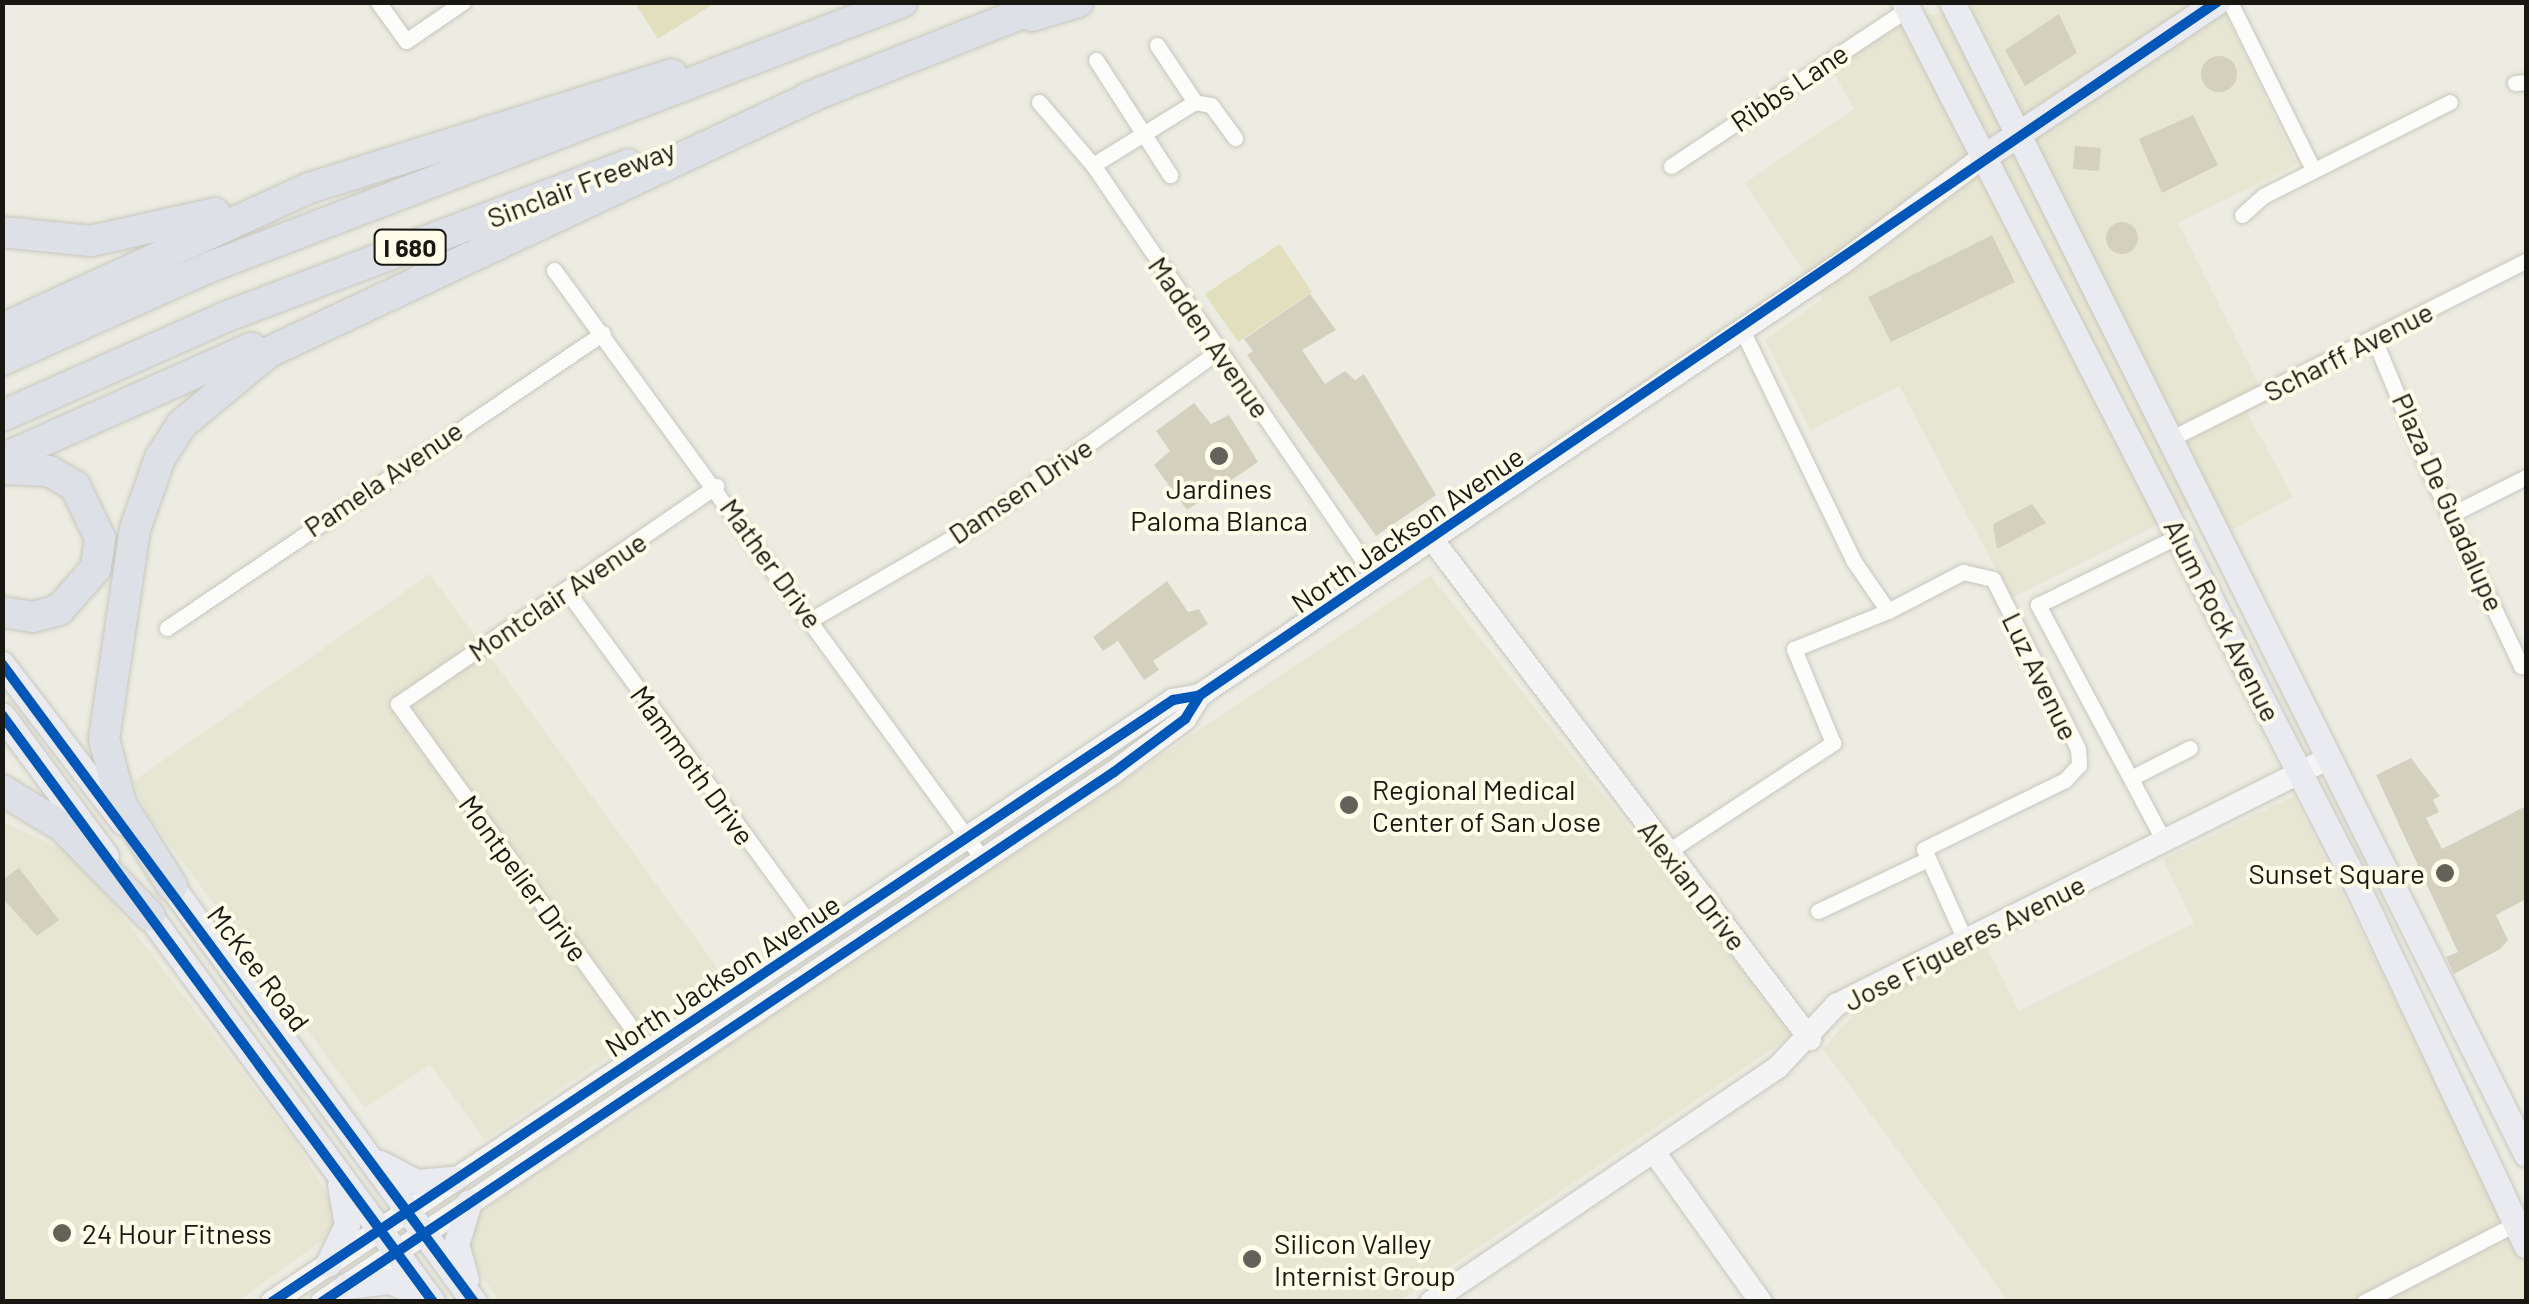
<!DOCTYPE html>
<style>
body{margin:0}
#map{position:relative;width:2529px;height:1304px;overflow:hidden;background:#ecece2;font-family:Barlow,sans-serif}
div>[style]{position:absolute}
.built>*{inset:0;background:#e7e6d3}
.green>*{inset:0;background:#e2dfbf}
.building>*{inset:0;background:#d3d1be}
.round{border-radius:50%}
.roads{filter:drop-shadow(0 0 2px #c8c7bf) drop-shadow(0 0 2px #c8c7bf)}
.street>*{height:15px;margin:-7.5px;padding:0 7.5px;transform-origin:7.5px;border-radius:7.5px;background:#fcfcfb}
.secondary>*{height:22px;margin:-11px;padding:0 11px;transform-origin:11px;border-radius:11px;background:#f4f4f5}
.primary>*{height:25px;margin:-12.5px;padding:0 12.5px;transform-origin:12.5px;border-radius:12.5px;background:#eaebf0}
.highway>*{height:30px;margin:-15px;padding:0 15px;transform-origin:15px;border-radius:15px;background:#dee0e8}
.cycleway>*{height:10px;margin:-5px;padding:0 5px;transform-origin:5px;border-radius:5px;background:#0057b8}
.dots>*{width:28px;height:28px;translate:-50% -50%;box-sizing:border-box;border:5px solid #fffdea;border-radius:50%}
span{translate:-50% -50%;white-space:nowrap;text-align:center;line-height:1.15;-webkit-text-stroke:8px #fffdea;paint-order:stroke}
.shield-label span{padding:2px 8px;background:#fffdea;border:2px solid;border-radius:8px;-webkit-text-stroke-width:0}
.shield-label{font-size:25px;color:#181711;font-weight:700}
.street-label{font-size:28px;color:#181711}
.poi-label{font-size:28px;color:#181711}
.left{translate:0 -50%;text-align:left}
.right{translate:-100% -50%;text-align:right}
.frame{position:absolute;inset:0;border:5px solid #181711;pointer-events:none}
</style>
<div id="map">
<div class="built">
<i style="clip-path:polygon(1978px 2px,2220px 3px,2297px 164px,2178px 223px,2257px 381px,2248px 414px,2293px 497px,2224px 534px,2206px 500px,2011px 598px,1899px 386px,1810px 430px,1765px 340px,1822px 299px,1745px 183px,1854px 109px,1831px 68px,1904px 17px,1963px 12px)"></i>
<i style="clip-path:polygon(430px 574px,724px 977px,485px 1140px,430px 1065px,365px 1108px,148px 815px,132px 782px)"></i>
<i style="clip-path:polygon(1430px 575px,1793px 1035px,1399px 1301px,500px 1301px,459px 1246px,469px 1219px)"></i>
<i style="clip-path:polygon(2294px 796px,2526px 1265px,2526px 1301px,2008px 1301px,1823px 1049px,1862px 1004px,1987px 947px,2019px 1011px,2194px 923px,2163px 859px)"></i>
<i style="clip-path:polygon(2px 822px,64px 850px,93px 878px,296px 1142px,339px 1214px,323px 1240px,238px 1301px,3px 1301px)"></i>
</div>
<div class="green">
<i style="clip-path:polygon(635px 3px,715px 3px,658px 39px)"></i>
<i style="clip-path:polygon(1280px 244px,1312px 292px,1238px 342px,1205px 294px)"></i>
</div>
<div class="building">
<i style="clip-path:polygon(2059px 14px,2077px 53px,2025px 86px,2005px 50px)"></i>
<i class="round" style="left:2201px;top:56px;width:36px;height:36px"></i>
<i style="clip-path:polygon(2193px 115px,2218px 165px,2162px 193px,2139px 139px)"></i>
<i style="clip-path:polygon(2075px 146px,2101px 148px,2099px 171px,2073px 169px)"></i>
<i class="round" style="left:2106px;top:222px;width:32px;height:32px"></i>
<i style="clip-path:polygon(1992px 235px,2015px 282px,1891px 342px,1868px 297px)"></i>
<i style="clip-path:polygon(1310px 294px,1336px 330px,1302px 350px,1325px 384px,1345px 371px,1355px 380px,1364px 374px,1436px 495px,1376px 536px,1247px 355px,1253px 351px,1244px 339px)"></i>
<i style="clip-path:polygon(1194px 403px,1211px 424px,1229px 415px,1258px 462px,1187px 510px,1154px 465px,1170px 451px,1156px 431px)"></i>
<i style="clip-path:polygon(2032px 504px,2046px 523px,1997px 549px,1993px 524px)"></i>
<i style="clip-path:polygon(1167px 581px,1188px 612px,1199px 609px,1208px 624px,1153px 661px,1159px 670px,1144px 680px,1118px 641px,1103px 651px,1093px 637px)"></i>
<i style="clip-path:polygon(2411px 758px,2440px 796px,2433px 800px,2439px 812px,2426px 818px,2442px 849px,2526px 806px,2526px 899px,2496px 915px,2508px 940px,2500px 949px,2454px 974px,2446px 957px,2458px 952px,2376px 775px)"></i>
<i style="clip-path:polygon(19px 868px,59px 920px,37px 936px,2px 898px,2px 880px)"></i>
</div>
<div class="roads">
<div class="street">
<i style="left:378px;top:2px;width:48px;rotate:54.3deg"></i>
<i style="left:406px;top:41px;width:69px;rotate:-34.4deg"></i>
<i style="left:2230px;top:2px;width:186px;rotate:63.6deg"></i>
<i style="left:1157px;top:45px;width:69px;rotate:56.3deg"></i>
<i style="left:1096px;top:60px;width:137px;rotate:57.2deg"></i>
<i style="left:2515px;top:83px;width:11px;rotate:-5deg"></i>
<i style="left:1039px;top:102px;width:83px;rotate:49.4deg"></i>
<i style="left:1093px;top:165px;width:500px;rotate:55.67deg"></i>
<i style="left:1093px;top:165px;width:120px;rotate:-31.7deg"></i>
<i style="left:1195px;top:102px;width:16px;rotate:11deg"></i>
<i style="left:1211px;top:105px;width:41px;rotate:54deg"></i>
<i style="left:1671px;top:166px;width:283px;rotate:-33.6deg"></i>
<i style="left:2242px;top:215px;width:28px;rotate:-42deg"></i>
<i style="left:2263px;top:196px;width:209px;rotate:-26.7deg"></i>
<i style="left:554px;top:270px;width:731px;rotate:53.96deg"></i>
<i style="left:1742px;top:330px;width:255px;rotate:64.2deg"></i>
<i style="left:1853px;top:560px;width:62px;rotate:55.5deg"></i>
<i style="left:1888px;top:611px;width:85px;rotate:-27.5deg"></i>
<i style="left:1963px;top:572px;width:31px;rotate:13deg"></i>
<i style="left:1993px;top:579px;width:190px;rotate:63.4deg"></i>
<i style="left:2078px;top:749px;width:16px;rotate:86deg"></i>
<i style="left:2079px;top:765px;width:21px;rotate:133deg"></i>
<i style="left:2065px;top:780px;width:157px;rotate:153.9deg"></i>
<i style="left:1924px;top:849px;width:102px;rotate:65.7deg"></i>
<i style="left:2374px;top:339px;width:143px;rotate:67.4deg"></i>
<i style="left:2429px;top:471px;width:216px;rotate:64.7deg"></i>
<i style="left:2521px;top:666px;width:5px;rotate:-22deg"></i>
<i style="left:2168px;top:440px;width:400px;rotate:-26.6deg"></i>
<i style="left:2452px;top:514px;width:83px;rotate:-26.6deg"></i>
<i style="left:567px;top:591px;width:429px;rotate:53.9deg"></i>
<i style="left:812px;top:619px;width:195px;rotate:-30.1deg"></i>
<i style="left:981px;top:521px;width:294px;rotate:-35.6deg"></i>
<i style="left:167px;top:628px;width:526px;rotate:-34.08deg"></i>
<i style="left:2131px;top:778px;width:66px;rotate:-27deg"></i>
<i style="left:2164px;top:841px;width:268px;rotate:-118.1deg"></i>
<i style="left:2038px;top:605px;width:158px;rotate:-26.2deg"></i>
<i style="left:1667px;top:852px;width:199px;rotate:-33.3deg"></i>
<i style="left:1833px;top:743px;width:102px;rotate:-112.5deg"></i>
<i style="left:1794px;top:649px;width:101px;rotate:-22deg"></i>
<i style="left:1818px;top:911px;width:122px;rotate:-25.3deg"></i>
<i style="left:649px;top:1052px;width:429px;rotate:-125.8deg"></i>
<i style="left:398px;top:704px;width:386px;rotate:-34.4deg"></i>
<i style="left:2364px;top:1302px;width:177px;rotate:-27.3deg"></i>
</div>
<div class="secondary">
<i style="left:1432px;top:539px;width:627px;rotate:52.91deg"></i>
<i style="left:1654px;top:1152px;width:184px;rotate:54.5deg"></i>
<i style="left:272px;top:1302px;width:1084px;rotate:-33.75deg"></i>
<i style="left:1173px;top:700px;width:27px;rotate:-10deg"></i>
<i style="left:1200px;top:695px;width:774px;rotate:-33.94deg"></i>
<i style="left:1842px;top:263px;width:175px;rotate:-36.9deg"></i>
<i style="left:322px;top:1302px;width:953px;rotate:-33.79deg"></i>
<i style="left:1114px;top:772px;width:89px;rotate:-36.7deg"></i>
<i style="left:1185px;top:719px;width:28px;rotate:-58deg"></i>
<i style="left:1431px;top:1302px;width:419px;rotate:-34.1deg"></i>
<i style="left:1778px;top:1067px;width:85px;rotate:-46.9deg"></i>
<i style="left:1836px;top:1005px;width:549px;rotate:-26.61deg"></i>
</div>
<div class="primary">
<i style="left:1904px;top:2px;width:972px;rotate:62.83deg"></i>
<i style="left:2348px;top:867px;width:418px;rotate:64.8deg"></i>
<i style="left:1952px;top:2px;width:1287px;rotate:63.51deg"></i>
<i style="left:1982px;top:158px;width:282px;rotate:-33.6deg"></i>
<i style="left:2px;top:664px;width:199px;rotate:52.6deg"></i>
<i style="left:2px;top:715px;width:175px;rotate:53.6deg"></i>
<i style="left:162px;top:873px;width:530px;rotate:53.97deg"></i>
<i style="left:139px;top:901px;width:497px;rotate:53.8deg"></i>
<i style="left:380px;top:1163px;width:41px;rotate:27.8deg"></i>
<i style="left:416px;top:1182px;width:38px;rotate:-5deg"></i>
<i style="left:328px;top:1264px;width:43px;rotate:-64deg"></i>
<i style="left:347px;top:1225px;width:41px;rotate:-99.9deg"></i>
<i style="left:466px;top:1279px;width:35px;rotate:-106deg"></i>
<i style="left:456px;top:1245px;width:45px;rotate:-73.2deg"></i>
<i style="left:346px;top:1286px;width:44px;rotate:-6.5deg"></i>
<i style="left:390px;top:1281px;width:40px;rotate:23.4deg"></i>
</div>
<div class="highway">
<i style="left:1032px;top:16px;width:48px;rotate:-16.9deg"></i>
<i style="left:807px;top:98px;width:262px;rotate:-21.5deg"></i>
<i style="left:2px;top:232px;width:89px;rotate:5.8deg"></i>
<i style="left:91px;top:241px;width:127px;rotate:-12.7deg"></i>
<i style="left:2px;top:329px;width:338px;rotate:-24.7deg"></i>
<i style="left:309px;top:188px;width:380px;rotate:-17.4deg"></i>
<i style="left:2px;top:360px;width:228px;rotate:-24.1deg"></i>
<i style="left:210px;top:267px;width:741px;rotate:-20.95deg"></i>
<i style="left:2px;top:416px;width:244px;rotate:-23.9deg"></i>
<i style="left:225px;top:317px;width:431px;rotate:-20.7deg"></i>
<i style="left:2px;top:459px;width:273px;rotate:-24deg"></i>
<i style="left:2px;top:469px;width:47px;rotate:2.4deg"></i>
<i style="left:49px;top:471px;width:30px;rotate:30deg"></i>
<i style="left:75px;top:486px;width:58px;rotate:64.3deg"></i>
<i style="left:100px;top:538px;width:30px;rotate:98deg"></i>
<i style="left:96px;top:568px;width:56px;rotate:131.4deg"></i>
<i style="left:59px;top:610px;width:27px;rotate:165deg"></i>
<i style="left:33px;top:617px;width:31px;rotate:-171deg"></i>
<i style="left:2px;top:790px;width:71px;rotate:31.2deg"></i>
<i style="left:63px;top:827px;width:124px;rotate:45.7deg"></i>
<i style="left:172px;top:886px;width:97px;rotate:-121.9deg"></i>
<i style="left:121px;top:804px;width:67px;rotate:-104.7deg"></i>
<i style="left:104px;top:739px;width:212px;rotate:-81.6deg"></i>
<i style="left:135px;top:529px;width:75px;rotate:-70.6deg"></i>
<i style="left:160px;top:458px;width:40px;rotate:-57.1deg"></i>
<i style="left:182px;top:424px;width:113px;rotate:-39.6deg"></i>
<i style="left:269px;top:352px;width:613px;rotate:-25.19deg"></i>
</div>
</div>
<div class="cycleway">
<i style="left:2px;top:664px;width:794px;rotate:53.51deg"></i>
<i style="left:2px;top:715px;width:728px;rotate:53.71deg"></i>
<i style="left:272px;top:1302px;width:1084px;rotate:-33.75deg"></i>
<i style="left:1173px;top:700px;width:27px;rotate:-10deg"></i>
<i style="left:1200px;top:695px;width:1231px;rotate:-34.27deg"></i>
<i style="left:322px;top:1302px;width:953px;rotate:-33.79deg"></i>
<i style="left:1114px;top:772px;width:89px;rotate:-36.7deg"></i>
<i style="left:1185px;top:719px;width:28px;rotate:-58deg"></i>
</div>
<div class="dots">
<i style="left:1219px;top:456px;background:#62625a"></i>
<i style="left:1349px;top:805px;background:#62625a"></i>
<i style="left:2445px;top:873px;background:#62625a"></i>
<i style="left:62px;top:1233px;background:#62625a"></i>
<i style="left:1252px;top:1259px;background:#62625a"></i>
</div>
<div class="shield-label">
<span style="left:410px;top:247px">I 680</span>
</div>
<div class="street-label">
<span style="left:1789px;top:87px;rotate:-34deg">Ribbs Lane</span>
<span style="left:581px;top:183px;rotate:-21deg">Sinclair Freeway</span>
<span style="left:1210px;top:337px;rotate:55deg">Madden Avenue</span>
<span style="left:2348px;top:351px;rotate:-27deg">Scharff Avenue</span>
<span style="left:383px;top:478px;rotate:-34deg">Pamela Avenue</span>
<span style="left:1020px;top:490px;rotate:-34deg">Damsen Drive</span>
<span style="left:2449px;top:502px;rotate:66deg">Plaza De Guadalupe</span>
<span style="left:1407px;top:529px;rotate:-34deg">North Jackson Avenue</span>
<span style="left:772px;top:563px;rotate:54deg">Mather Drive</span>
<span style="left:557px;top:596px;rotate:-34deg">Montclair Avenue</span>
<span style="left:2223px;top:620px;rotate:63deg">Alum Rock Avenue</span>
<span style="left:2041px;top:676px;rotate:64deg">Luz Avenue</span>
<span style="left:693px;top:765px;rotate:54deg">Mammoth Drive</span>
<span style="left:524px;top:878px;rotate:54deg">Montpelier Drive</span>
<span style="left:1693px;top:885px;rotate:52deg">Alexian Drive</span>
<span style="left:1964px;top:942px;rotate:-27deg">Jose Figueres Avenue</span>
<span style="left:259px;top:968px;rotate:53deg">McKee Road</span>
<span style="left:722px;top:975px;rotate:-33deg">North Jackson Avenue</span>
</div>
<div class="poi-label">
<span style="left:1219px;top:504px">Jardines<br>Paloma Blanca</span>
<span class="left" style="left:1372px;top:805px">Regional Medical<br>Center of San Jose</span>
<span class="right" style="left:2425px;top:873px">Sunset Square</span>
<span class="left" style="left:82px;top:1233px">24 Hour Fitness</span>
<span class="left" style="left:1274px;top:1259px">Silicon Valley<br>Internist Group</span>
</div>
<div class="frame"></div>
</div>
